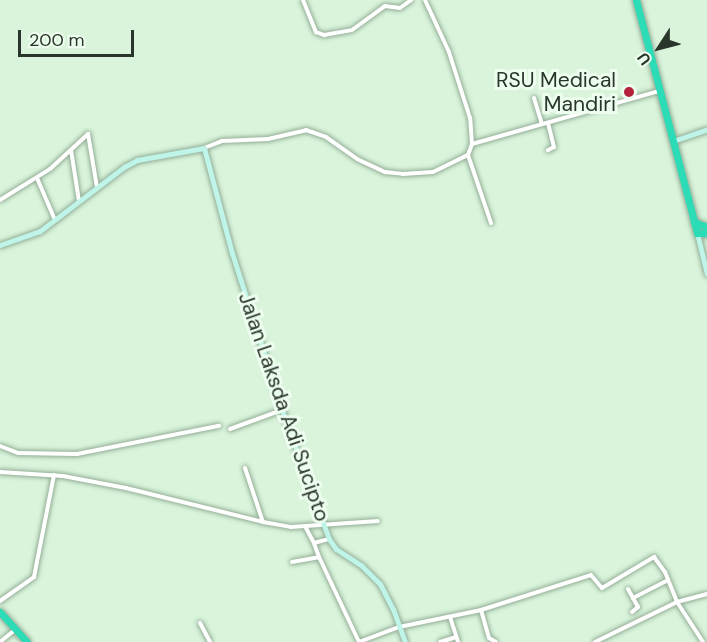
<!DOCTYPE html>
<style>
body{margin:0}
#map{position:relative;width:707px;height:642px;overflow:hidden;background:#d9f4db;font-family:"DM Sans",sans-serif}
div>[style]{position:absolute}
.roads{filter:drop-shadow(0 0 2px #94ae97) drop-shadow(0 0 2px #94ae97)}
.street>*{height:4px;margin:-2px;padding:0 2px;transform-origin:2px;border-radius:2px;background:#fff}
.secondary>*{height:5px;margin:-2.5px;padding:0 2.5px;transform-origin:2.5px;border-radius:2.5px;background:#bff4e9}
.highway>*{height:7px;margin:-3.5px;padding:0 3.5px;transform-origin:3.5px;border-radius:3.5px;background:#2bdcb7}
.dots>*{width:16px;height:16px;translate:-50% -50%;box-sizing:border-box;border:3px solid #edfeef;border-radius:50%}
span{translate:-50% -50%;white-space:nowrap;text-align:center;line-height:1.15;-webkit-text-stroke:6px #edfeef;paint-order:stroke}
.poi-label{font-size:21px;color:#2a352b}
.right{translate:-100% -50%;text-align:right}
.street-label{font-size:21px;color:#2a352b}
.north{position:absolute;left:629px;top:18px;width:60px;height:60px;-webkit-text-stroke:4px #edfeef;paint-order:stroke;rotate:234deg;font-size:16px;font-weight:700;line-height:24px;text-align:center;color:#2a352b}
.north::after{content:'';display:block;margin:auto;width:21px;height:27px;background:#2a352b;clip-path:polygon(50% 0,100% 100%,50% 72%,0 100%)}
.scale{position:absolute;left:18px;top:30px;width:116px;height:27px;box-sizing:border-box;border:3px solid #2a352b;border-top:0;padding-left:8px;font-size:18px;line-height:21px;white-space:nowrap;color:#2a352b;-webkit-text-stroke:4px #edfeef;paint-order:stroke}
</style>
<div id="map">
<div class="roads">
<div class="street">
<i style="left:303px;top:0;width:35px;rotate:68deg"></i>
<i style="left:316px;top:32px;width:9px;rotate:21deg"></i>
<i style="left:324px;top:35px;width:28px;rotate:-10deg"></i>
<i style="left:352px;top:30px;width:41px;rotate:-36deg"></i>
<i style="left:385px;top:6px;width:15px;rotate:8deg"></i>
<i style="left:400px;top:8px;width:14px;rotate:-36deg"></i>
<i style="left:534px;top:98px;width:27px;rotate:73deg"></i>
<i style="left:548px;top:123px;width:25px;rotate:76deg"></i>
<i style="left:554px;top:147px;width:7px;rotate:153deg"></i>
<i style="left:472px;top:144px;width:194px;rotate:-15.8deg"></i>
<i style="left:204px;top:148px;width:19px;rotate:-21deg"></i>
<i style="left:222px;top:141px;width:46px;rotate:-2.5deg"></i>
<i style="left:268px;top:139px;width:39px;rotate:-13deg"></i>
<i style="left:306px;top:130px;width:21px;rotate:19deg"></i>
<i style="left:326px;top:137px;width:38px;rotate:35deg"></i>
<i style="left:357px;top:159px;width:31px;rotate:25deg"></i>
<i style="left:385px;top:172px;width:18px;rotate:6deg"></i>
<i style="left:403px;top:174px;width:30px;rotate:-4deg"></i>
<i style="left:433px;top:172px;width:39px;rotate:-26deg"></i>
<i style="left:468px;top:155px;width:12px;rotate:-70deg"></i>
<i style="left:472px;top:144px;width:26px;rotate:-94deg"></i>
<i style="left:470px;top:118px;width:69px;rotate:-107.7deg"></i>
<i style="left:449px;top:52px;width:57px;rotate:-114.8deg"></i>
<i style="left:71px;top:150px;width:52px;rotate:81.1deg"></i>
<i style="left:468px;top:155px;width:72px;rotate:71.3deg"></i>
<i style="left:37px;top:178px;width:46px;rotate:66.8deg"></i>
<i style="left:0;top:200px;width:59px;rotate:-31.8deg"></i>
<i style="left:50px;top:169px;width:52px;rotate:-42.6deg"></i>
<i style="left:88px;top:134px;width:54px;rotate:80.4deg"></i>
<i style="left:230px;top:429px;width:55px;rotate:-20.1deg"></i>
<i style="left:0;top:446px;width:19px;rotate:21deg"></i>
<i style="left:18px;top:453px;width:59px;rotate:1deg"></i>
<i style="left:77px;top:454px;width:145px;rotate:-11.2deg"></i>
<i style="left:245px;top:468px;width:57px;rotate:71.6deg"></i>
<i style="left:0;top:472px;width:63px;rotate:3.6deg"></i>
<i style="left:63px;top:476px;width:64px;rotate:10.8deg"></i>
<i style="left:126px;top:488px;width:141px;rotate:13.9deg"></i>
<i style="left:263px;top:522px;width:28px;rotate:10deg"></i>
<i style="left:291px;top:527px;width:87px;rotate:-3.9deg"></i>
<i style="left:306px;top:528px;width:17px;rotate:62deg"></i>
<i style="left:319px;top:557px;width:15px;rotate:-110deg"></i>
<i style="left:314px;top:543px;width:16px;rotate:-15deg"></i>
<i style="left:292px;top:562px;width:27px;rotate:-10deg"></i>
<i style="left:319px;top:557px;width:92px;rotate:64.8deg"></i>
<i style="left:628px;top:589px;width:10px;rotate:61deg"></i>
<i style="left:633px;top:598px;width:39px;rotate:-27deg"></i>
<i style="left:0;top:601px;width:42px;rotate:-35.2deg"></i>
<i style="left:34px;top:577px;width:104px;rotate:-78.9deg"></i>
<i style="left:481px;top:610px;width:115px;rotate:-17.7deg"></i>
<i style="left:591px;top:575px;width:17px;rotate:50deg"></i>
<i style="left:602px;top:588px;width:61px;rotate:-30.8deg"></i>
<i style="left:654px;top:557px;width:19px;rotate:54deg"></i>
<i style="left:665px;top:572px;width:32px;rotate:68deg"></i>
<i style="left:677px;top:602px;width:48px;rotate:57deg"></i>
<i style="left:632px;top:612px;width:8px;rotate:-40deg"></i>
<i style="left:638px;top:607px;width:10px;rotate:-119deg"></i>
<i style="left:450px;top:617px;width:26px;rotate:72deg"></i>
<i style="left:200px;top:623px;width:21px;rotate:62deg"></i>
<i style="left:0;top:642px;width:19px;rotate:-39deg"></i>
<i style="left:359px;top:642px;width:43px;rotate:-20.6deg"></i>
<i style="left:399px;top:627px;width:84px;rotate:-11.7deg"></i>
<i style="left:481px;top:610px;width:29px;rotate:74deg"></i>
<i style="left:489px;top:638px;width:8px;rotate:30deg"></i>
<i style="left:440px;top:642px;width:17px;rotate:-17deg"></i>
<i style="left:595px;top:642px;width:91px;rotate:-26deg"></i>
<i style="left:677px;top:602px;width:31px;rotate:-15deg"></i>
</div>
<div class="secondary">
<i style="left:673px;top:141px;width:36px;rotate:-19deg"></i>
<i style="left:697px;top:233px;width:42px;rotate:76.3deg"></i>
<i style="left:0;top:245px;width:42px;rotate:-19.3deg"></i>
<i style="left:40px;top:231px;width:106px;rotate:-37.3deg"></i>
<i style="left:124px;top:167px;width:15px;rotate:-28deg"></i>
<i style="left:137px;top:160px;width:68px;rotate:-10.2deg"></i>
<i style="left:204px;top:148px;width:109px;rotate:75.1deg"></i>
<i style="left:232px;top:253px;width:165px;rotate:72.3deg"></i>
<i style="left:282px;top:410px;width:137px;rotate:70deg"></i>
<i style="left:329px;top:539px;width:12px;rotate:55deg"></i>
<i style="left:336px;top:549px;width:31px;rotate:33deg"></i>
<i style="left:362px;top:566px;width:25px;rotate:45deg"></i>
<i style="left:380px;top:584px;width:28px;rotate:63deg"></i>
<i style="left:393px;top:609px;width:35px;rotate:70deg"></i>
</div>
<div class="highway">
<i style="left:636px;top:0;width:241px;rotate:75.3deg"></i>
<i style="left:697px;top:233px;width:10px"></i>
<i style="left:694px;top:222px;width:14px;rotate:21deg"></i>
<i style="left:0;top:612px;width:40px;rotate:48deg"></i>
</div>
</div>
<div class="dots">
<i style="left:629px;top:92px;background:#b3213b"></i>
</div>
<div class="poi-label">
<span class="right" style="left:616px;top:92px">RSU Medical<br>Mandiri</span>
</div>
<div class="street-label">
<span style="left:284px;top:407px;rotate:71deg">Jalan Laksda Adi Sucipto</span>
</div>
<div class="north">U</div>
<div class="scale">200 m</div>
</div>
